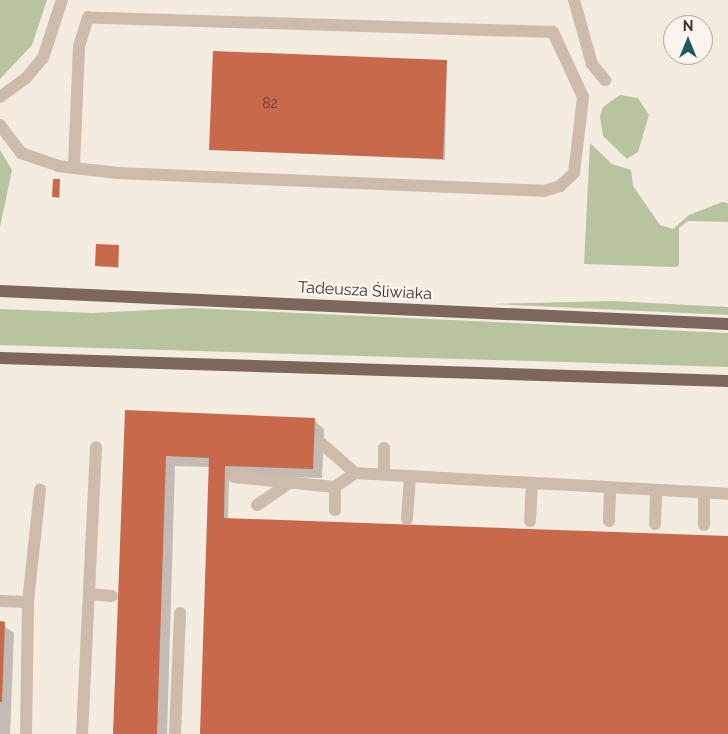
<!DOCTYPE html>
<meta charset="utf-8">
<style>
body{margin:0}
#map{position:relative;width:728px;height:734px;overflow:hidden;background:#f4ebe1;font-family:Raleway,sans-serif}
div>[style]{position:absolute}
.green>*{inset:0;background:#b8c4a0}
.shadow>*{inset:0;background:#0003}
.building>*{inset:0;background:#c8694b}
.minor>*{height:12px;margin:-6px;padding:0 6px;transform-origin:6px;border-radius:6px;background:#cdbbac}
.major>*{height:12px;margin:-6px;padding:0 6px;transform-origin:6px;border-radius:6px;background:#7d675c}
span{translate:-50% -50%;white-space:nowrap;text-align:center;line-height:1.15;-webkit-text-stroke:5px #fbf5ee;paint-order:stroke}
.number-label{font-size:14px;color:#5e3e33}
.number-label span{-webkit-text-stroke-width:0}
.street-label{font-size:16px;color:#3b302b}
.north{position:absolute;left:663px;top:15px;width:50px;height:50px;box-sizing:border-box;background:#fbf5ee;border:1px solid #aea6a0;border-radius:50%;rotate:0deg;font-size:14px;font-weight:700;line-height:20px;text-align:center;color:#3b302b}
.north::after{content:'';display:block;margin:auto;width:18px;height:22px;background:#1f5a5e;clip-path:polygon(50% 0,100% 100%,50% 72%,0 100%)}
</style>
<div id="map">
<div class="green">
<i style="clip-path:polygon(0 0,47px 0,32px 45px,0 79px)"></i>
<i style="clip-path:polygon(620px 95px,638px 98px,649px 115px,638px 152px,627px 159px,603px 136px,600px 116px,603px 107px)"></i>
<i style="clip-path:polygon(590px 143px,612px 164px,631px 170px,633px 186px,660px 225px,673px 229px,689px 215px,722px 202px,728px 203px,728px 222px,688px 221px,679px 228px,679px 266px,675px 267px,584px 264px)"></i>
<i style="clip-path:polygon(0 150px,12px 170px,0 227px)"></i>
<i style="clip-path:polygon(612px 301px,728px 307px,728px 315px,492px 304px)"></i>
<i style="clip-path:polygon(191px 308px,728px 333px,728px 367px,0 345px,0 309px,92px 313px)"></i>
</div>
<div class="shadow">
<i style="clip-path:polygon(447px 61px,445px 160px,210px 149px)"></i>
<i style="clip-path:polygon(59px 180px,60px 198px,56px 198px,54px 196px)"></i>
<i style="clip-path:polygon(118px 246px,119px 268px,96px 266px)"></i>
<i style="clip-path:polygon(126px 411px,314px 420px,324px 429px,322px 478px,229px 475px,228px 519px,728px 537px,728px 734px,201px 734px,210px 467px,175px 466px,167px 734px,114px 734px)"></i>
<i style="clip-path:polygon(0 623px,14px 633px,10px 734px,0 734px)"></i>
</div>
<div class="building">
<i style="clip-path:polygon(213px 51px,447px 60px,443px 159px,209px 150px)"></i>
<i style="clip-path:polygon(53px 179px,60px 179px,59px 197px,52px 197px)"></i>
<i style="clip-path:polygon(96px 244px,119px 245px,118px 267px,95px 266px)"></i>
<i style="clip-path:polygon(125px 410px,315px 418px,313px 469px,225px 466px,224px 518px,728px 536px,728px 734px,200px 734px,209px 458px,166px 456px,157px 734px,113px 734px)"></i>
<i style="clip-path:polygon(0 621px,5px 622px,2px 702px,0 702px)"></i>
</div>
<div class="minor">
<i style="left:574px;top:0;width:66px;rotate:74.3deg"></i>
<i style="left:592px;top:64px;width:21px;rotate:51deg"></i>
<i style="left:0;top:97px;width:32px;rotate:-36deg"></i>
<i style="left:26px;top:78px;width:26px;rotate:-50deg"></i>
<i style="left:43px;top:58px;width:61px;rotate:-71.9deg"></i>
<i style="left:0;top:125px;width:35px;rotate:53deg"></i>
<i style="left:21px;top:153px;width:39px;rotate:19deg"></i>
<i style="left:58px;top:166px;width:16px;rotate:7deg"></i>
<i style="left:74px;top:168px;width:44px;rotate:6.5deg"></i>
<i style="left:118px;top:173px;width:426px;rotate:2.4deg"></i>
<i style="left:544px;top:191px;width:17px;rotate:-17deg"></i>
<i style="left:560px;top:186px;width:19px;rotate:-43deg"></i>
<i style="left:574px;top:173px;width:77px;rotate:-83.2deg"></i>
<i style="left:583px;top:97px;width:72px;rotate:-114.8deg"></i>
<i style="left:553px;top:32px;width:465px;rotate:-178.2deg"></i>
<i style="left:88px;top:17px;width:31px;rotate:107deg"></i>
<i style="left:79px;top:47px;width:121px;rotate:92.4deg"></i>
<i style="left:321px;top:443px;width:45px;rotate:41.4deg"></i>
<i style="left:384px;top:474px;width:26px;rotate:-90deg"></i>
<i style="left:234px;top:477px;width:101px;rotate:5.7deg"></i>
<i style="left:335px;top:487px;width:24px;rotate:-35deg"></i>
<i style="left:355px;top:473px;width:374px;rotate:3.2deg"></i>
<i style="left:704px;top:493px;width:32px;rotate:90deg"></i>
<i style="left:257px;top:505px;width:40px;rotate:-34deg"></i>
<i style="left:335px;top:510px;width:23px;rotate:-90deg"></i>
<i style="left:407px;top:519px;width:43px;rotate:-86deg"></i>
<i style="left:530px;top:521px;width:38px;rotate:-87deg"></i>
<i style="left:609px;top:521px;width:33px;rotate:-88deg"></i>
<i style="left:655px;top:524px;width:34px;rotate:-88deg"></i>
<i style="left:89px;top:594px;width:23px;rotate:5deg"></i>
<i style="left:0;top:601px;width:28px;rotate:2deg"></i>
<i style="left:26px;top:734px;width:132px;rotate:-89.1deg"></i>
<i style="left:28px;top:602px;width:113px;rotate:-83.9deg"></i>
<i style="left:82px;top:734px;width:287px;rotate:-87.2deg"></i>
<i style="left:175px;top:734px;width:121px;rotate:-87.6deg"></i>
</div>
<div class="major">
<i style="left:0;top:291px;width:729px;rotate:2.6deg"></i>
<i style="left:0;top:358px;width:728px;rotate:1.81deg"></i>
</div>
<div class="number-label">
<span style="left:270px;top:103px">82</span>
</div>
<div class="street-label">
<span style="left:365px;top:291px;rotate:3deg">Tadeusza Śliwiaka</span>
</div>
<div class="north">N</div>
</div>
